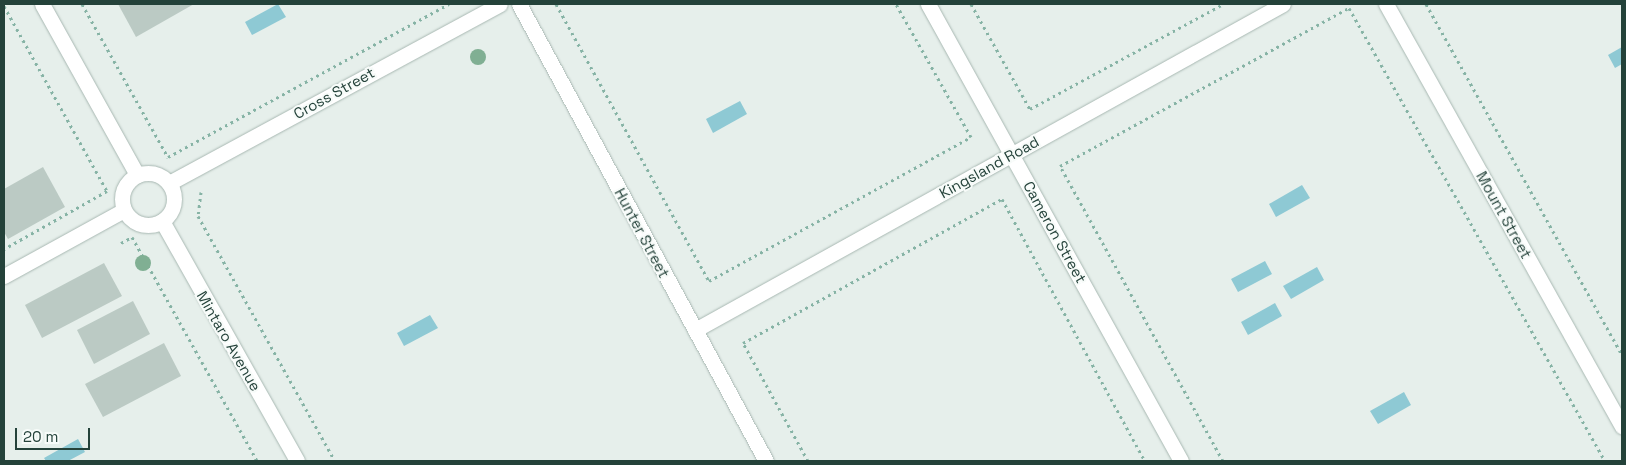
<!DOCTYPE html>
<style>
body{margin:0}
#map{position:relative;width:1626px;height:465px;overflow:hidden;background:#e6efeb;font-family:"Space Grotesk",sans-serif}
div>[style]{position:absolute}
.water>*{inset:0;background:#8ec9d4}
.building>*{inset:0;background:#bbcac4}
.path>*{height:3px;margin-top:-1.5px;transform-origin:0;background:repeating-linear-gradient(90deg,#86b3a5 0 2.5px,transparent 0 6.5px)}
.roads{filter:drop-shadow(0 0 1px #a8b8b2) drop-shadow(0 0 1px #a8b8b2)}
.minor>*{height:15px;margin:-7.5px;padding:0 7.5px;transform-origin:7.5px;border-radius:7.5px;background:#fff}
.minor>.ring{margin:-7.5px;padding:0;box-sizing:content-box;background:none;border:15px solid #fff;border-radius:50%}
.trees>*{width:16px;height:16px;margin:-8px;border-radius:50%;background:#80af93}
span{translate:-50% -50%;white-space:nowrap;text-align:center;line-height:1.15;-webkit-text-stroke:4px #f7fbf9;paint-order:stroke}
.street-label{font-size:15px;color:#24423a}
.frame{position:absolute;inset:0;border:5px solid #24423a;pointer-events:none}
.scale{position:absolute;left:15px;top:428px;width:75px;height:22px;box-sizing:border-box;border:2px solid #24423a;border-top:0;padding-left:6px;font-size:15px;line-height:18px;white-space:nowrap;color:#24423a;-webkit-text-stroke:4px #f7fbf9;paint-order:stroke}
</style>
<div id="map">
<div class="water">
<i style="clip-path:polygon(278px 4px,286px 17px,252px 35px,245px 22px)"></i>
<i style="clip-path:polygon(1622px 47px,1622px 64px,1615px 68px,1608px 55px)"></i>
<i style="clip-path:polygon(740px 101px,747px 114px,713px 133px,706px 119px)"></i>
<i style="clip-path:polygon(1302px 185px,1310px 198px,1276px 217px,1269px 204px)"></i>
<i style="clip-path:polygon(1265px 261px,1272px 274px,1238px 292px,1231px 279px)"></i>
<i style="clip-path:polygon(1317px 267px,1324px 280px,1291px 299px,1283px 286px)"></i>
<i style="clip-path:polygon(1275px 303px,1282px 316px,1248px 335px,1241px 322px)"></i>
<i style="clip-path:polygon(430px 315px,438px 328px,404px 346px,397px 333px)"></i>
<i style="clip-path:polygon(1404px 392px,1411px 405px,1378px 424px,1370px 411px)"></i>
<i style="clip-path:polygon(78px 439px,85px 452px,68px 461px,46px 461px,44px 458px)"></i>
</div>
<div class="building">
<i style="clip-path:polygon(118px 4px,194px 4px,136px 37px)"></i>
<i style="clip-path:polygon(43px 167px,65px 207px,8px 239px,4px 232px,4px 189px)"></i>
<i style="clip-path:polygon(104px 263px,122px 296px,42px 338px,25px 305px)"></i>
<i style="clip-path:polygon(133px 301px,150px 334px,94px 364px,77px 330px)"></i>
<i style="clip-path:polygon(164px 343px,181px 376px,103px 417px,85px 384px)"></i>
</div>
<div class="path">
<i style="left:82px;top:4px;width:176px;rotate:60.7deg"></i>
<i style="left:168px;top:157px;width:320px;rotate:-28.6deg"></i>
<i style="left:556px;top:4px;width:316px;rotate:61.1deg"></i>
<i style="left:709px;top:281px;width:299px;rotate:-28.8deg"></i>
<i style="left:971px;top:137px;width:153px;rotate:-119.4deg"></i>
<i style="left:971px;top:4px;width:120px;rotate:60.7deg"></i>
<i style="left:1030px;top:109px;width:220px;rotate:-28.5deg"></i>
<i style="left:1426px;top:4px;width:402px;rotate:60.8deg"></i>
<i style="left:4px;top:6px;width:212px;rotate:60.9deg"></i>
<i style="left:107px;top:191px;width:118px;rotate:150.6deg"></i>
<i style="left:201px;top:192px;width:24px;rotate:97deg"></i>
<i style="left:198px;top:216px;width:281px;rotate:60.8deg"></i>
<i style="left:121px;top:243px;width:13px;rotate:-29deg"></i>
<i style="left:132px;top:237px;width:257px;rotate:60.8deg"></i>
<i style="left:808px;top:461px;width:135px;rotate:-118.8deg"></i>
<i style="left:743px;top:343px;width:296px;rotate:-29.1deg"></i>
<i style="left:1002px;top:199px;width:298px;rotate:61.4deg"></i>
<i style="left:1223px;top:461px;width:337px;rotate:-118.9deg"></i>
<i style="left:1060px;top:166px;width:329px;rotate:-28.7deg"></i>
<i style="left:1349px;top:8px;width:520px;rotate:60.53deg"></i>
</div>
<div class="roads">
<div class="minor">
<i style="left:42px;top:4px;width:196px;rotate:60.9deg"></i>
<i style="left:519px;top:4px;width:519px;rotate:61.61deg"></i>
<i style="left:928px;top:4px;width:522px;rotate:61.03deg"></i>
<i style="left:1386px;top:4px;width:484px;rotate:60.8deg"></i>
<i class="ring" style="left:122px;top:173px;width:37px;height:37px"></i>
<i style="left:169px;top:183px;width:376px;rotate:-28.4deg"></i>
<i style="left:162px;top:221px;width:275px;rotate:60.6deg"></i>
<i style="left:4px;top:276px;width:137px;rotate:-28.8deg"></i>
<i style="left:695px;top:330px;width:672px;rotate:-29deg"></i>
</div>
</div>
<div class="trees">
<i style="left:478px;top:57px"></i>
<i style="left:143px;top:263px"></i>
</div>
<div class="street-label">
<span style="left:334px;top:93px;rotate:-29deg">Cross Street</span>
<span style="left:989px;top:167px;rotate:-29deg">Kingsland Road</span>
<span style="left:1504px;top:215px;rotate:61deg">Mount Street</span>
<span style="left:1055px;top:232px;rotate:61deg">Cameron Street</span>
<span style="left:642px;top:233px;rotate:62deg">Hunter Street</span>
<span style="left:229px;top:341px;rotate:60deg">Mintaro Avenue</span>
</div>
<div class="frame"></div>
<div class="scale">20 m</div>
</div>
